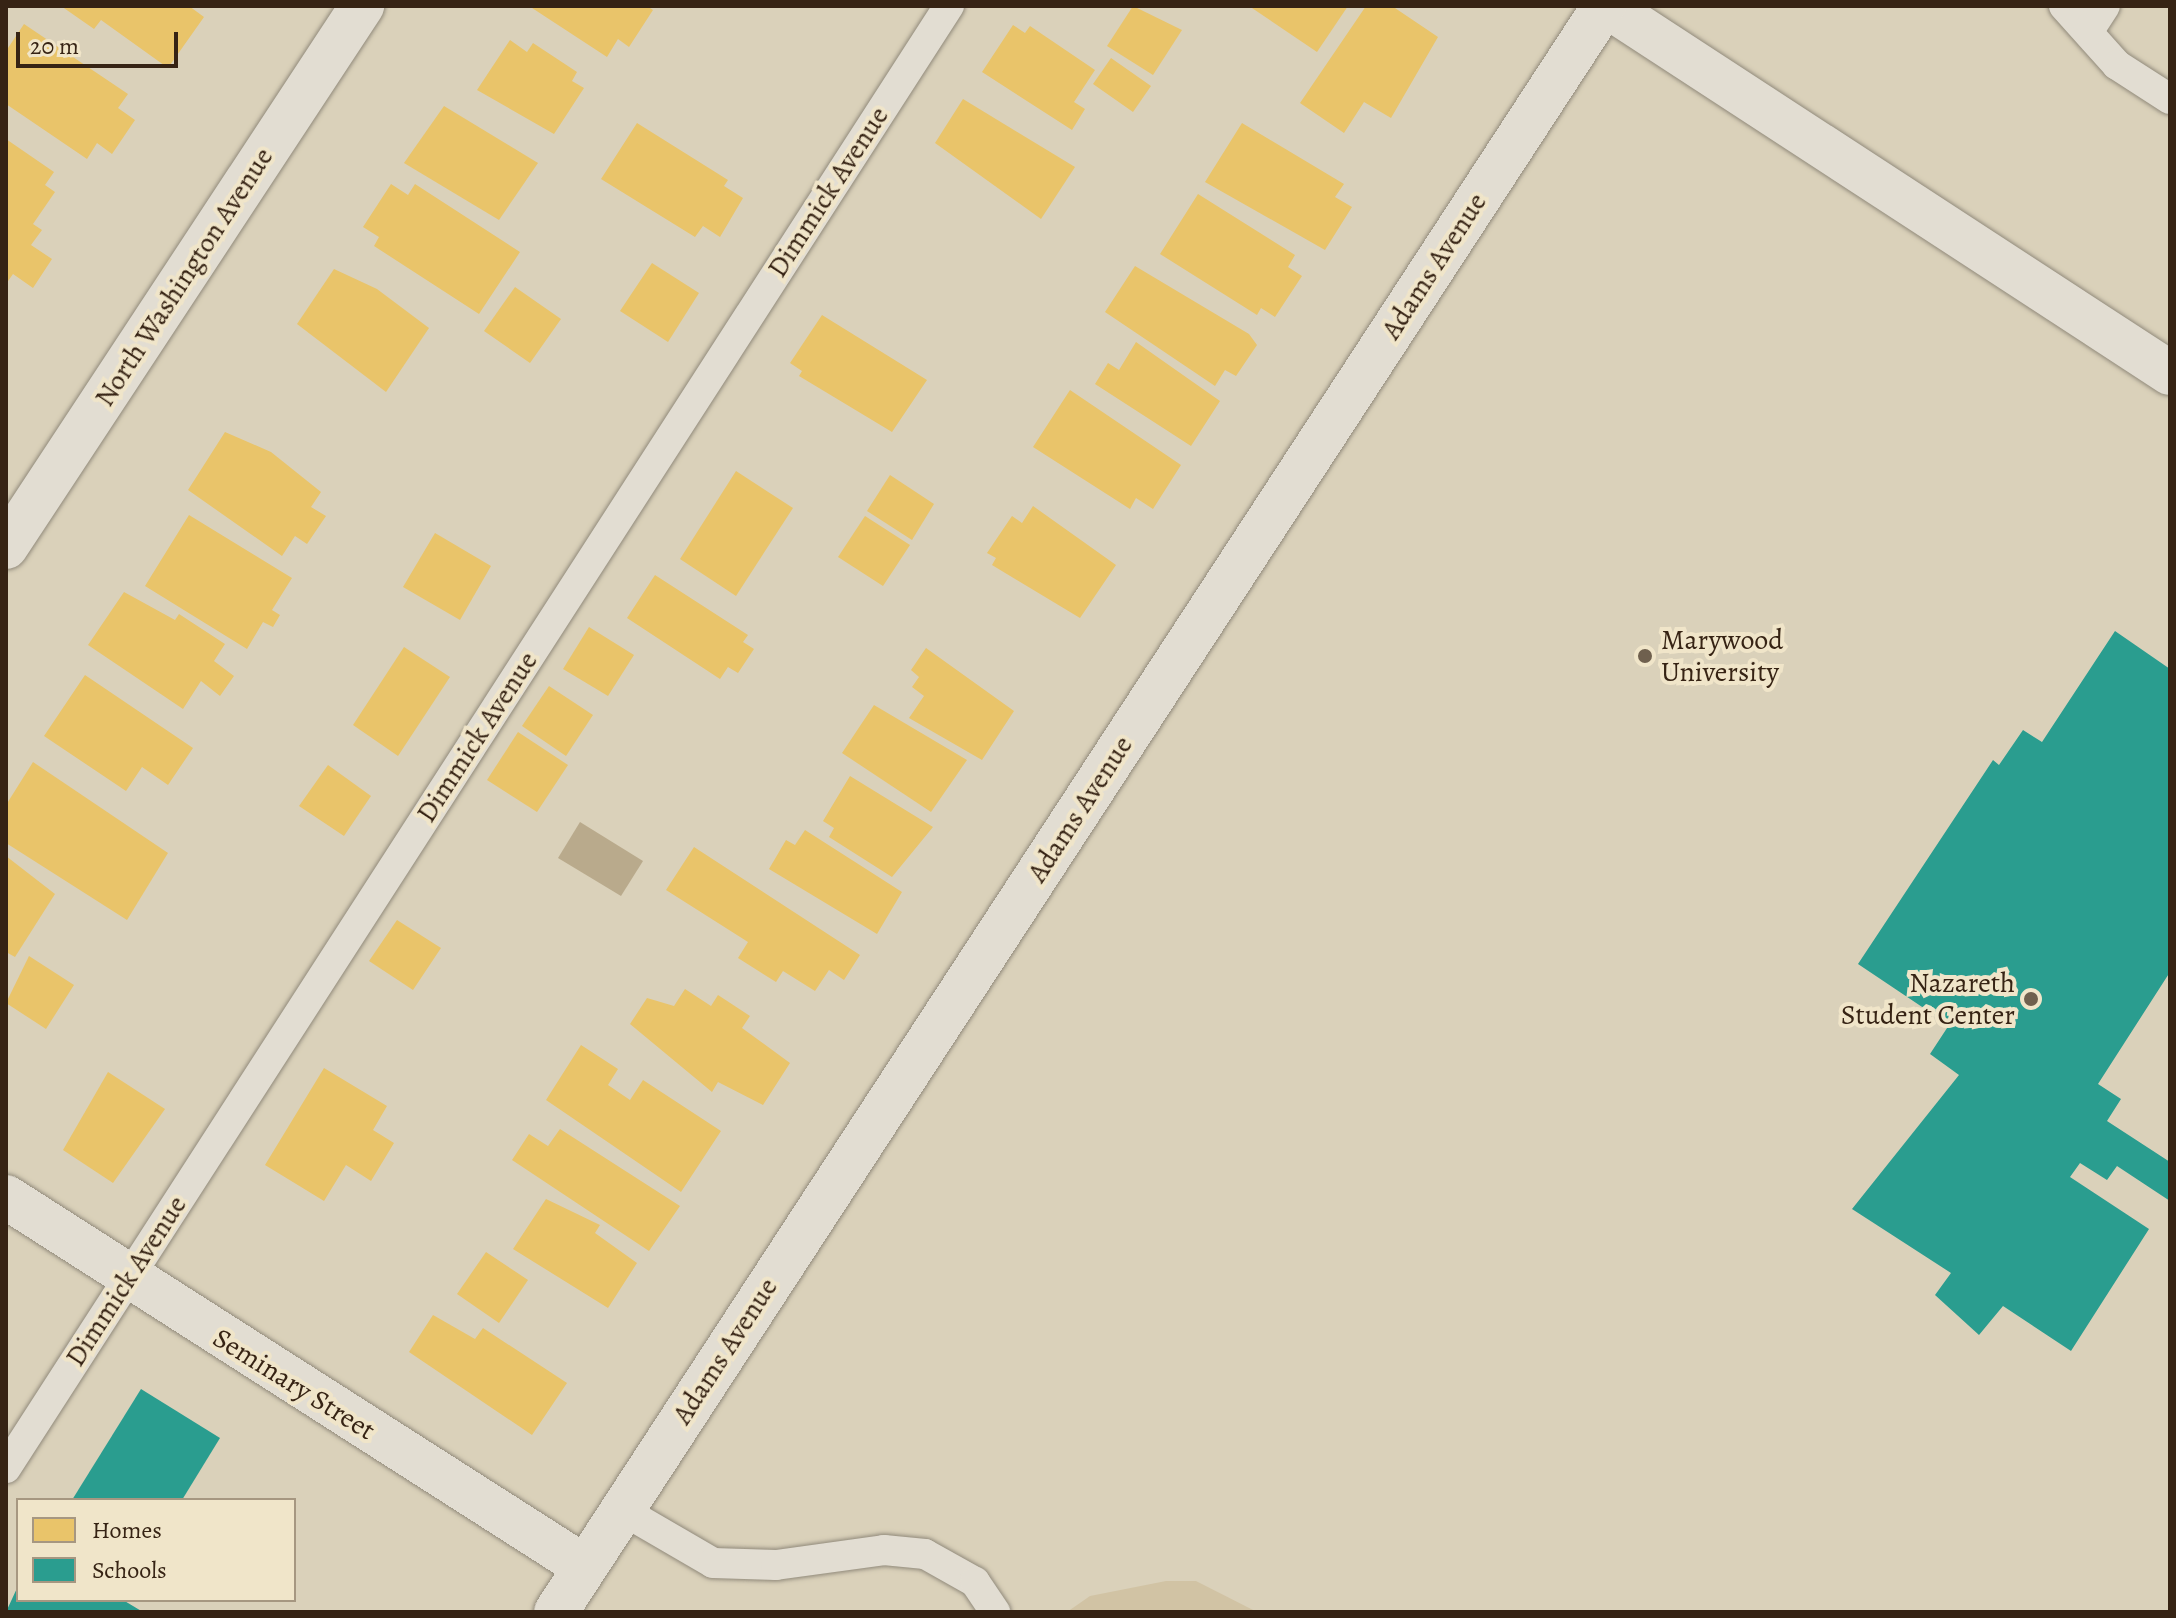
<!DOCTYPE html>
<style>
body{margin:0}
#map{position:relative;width:2176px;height:1618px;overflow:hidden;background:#dad1ba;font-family:Alegreya,serif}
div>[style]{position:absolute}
.green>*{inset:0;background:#d1c3a4}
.water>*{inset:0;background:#b9aa8c}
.homes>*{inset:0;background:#e9c46a}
.schools>*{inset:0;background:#2a9d8f}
.roads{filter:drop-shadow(0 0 2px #918a7b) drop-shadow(0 0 2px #918a7b)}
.lane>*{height:30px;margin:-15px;padding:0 15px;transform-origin:15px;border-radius:15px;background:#e2ddd2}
.street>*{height:44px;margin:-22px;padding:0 22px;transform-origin:22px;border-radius:22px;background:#e2ddd2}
.secondary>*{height:44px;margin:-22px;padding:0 22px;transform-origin:22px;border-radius:22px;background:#e2ddd2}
.dots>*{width:22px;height:22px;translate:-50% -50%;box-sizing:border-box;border:4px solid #f0e5c9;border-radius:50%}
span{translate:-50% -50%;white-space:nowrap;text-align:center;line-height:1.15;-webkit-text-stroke:8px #f0e5c9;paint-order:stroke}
.street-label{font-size:28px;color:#362314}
.poi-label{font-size:28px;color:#362314}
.left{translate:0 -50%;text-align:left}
.right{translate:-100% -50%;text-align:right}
.frame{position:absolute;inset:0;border:8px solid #362314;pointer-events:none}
.legend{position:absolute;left:16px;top:1498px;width:280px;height:104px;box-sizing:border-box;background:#f0e5c9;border:2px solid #a69781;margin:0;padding:10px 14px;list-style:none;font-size:24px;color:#362314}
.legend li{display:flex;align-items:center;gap:16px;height:40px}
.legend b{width:40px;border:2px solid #a69781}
.scale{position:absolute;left:16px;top:32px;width:162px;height:36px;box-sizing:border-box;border:4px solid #362314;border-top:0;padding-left:10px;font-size:24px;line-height:28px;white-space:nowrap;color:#362314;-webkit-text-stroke:6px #f0e5c9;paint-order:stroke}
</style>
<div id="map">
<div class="green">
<i style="clip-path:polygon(1166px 1581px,1196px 1581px,1257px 1612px,1067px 1612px,1090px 1596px)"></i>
</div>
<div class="water">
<i style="clip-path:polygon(580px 822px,643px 861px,621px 896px,558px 858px)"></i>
</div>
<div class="homes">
<i style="clip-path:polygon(61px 6px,189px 6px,204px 17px,168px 68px,101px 20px,94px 29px)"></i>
<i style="clip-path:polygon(529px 6px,647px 6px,653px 10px,629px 47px,618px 39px,607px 57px)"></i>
<i style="clip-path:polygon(1133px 6px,1182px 30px,1153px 75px,1107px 46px)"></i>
<i style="clip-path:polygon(1249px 6px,1348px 6px,1317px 52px)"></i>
<i style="clip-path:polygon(1366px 6px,1392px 6px,1438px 37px,1391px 118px,1364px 102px,1344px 133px,1300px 103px)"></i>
<i style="clip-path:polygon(24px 24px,128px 94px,118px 108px,135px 120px,112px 154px,97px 143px,87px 159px,6px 104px,6px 51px)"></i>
<i style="clip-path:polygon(1013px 25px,1025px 33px,1030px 26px,1095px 70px,1074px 102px,1085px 109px,1072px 130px,982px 72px)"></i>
<i style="clip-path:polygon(510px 40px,527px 52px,533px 43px,577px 72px,572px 81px,584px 88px,554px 134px,477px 90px)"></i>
<i style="clip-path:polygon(1111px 58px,1151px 86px,1133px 112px,1093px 84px)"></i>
<i style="clip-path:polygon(963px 99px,1075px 167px,1041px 219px,935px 143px)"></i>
<i style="clip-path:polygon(444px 106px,538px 163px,499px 220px,404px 163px)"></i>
<i style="clip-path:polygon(637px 123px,728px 180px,724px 186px,743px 198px,720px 237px,703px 226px,695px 237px,601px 179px)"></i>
<i style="clip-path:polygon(1242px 123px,1344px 184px,1335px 197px,1352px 207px,1325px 250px,1205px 182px)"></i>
<i style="clip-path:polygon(6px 139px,54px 172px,45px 185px,55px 192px,33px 224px,42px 230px,31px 245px,52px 259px,33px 288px,13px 274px,6px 284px)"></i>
<i style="clip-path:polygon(391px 184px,408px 195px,415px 184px,520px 252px,479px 314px,374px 246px,379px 237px,363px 227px)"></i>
<i style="clip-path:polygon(1198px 194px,1295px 255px,1288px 267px,1302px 276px,1275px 317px,1261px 308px,1257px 315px,1160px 254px)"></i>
<i style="clip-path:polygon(652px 263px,699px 293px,668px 342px,620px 311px)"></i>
<i style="clip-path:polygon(1135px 266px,1249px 334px,1257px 345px,1236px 376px,1225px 370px,1215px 386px,1105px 312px)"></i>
<i style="clip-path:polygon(334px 269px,377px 289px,429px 328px,386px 392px,297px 324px)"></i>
<i style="clip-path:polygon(515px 287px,561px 319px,530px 363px,484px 331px)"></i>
<i style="clip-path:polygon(822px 315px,927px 380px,892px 432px,799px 376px,802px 371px,790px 363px)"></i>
<i style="clip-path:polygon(1136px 342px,1220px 401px,1191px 446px,1095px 384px,1108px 363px,1119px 370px)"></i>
<i style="clip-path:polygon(1070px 390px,1181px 465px,1153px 509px,1136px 498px,1130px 509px,1033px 447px)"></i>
<i style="clip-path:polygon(225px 432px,271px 452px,321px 492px,311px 507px,326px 516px,307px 544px,295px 536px,282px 556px,188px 490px)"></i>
<i style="clip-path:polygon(736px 471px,793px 508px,736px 596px,680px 559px)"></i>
<i style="clip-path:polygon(890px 475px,934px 504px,912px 540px,867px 511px)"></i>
<i style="clip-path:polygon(1033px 506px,1116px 565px,1080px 618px,992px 565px,996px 558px,987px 553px,1012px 516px,1022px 523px)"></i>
<i style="clip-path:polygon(189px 515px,292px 578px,272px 610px,280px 615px,273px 627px,263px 622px,247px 649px,145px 586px)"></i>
<i style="clip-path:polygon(865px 516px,910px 545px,883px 586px,838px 557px)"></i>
<i style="clip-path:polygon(435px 533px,491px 566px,460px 620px,403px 587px)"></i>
<i style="clip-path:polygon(655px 575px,748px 635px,743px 642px,754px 649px,738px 673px,728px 667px,720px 679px,627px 618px)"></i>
<i style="clip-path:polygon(124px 592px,175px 620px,179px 614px,225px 644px,214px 661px,234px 676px,220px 696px,201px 681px,183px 709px,88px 645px)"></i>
<i style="clip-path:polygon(589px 627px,634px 655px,608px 696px,563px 669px)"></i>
<i style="clip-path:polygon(404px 647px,450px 677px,398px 756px,353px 725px)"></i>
<i style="clip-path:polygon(926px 648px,1014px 711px,982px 760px,909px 718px,924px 696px,912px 687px,919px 677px,911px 670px)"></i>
<i style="clip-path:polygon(85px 675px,193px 748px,168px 785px,142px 767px,126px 791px,44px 736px)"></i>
<i style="clip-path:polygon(549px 686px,593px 715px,566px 756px,522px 726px)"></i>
<i style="clip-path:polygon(874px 705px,967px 760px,931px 812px,842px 753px)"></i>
<i style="clip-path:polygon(518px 732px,568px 765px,537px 812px,487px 780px)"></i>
<i style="clip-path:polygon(33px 762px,168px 853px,127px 920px,6px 843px,6px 805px)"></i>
<i style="clip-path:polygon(328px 765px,371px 796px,344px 836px,299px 806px)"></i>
<i style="clip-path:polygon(850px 776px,933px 827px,892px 877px,829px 837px,834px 828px,823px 821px)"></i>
<i style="clip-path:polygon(805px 830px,902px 892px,877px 934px,769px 869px,786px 840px,795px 845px)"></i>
<i style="clip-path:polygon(694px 847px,860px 955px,844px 980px,829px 970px,815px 991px,783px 971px,776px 982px,738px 958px,748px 942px,666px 890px)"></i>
<i style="clip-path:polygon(6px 856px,55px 894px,15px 957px,6px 952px)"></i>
<i style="clip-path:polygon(397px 920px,441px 948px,413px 990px,369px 961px)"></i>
<i style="clip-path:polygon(29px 956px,74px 985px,46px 1029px,6px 1003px)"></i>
<i style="clip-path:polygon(685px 989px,711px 1006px,718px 995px,750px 1016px,742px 1028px,790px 1063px,763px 1105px,718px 1082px,712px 1092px,630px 1024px,647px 998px,674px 1006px)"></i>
<i style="clip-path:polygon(581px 1045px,618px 1069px,608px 1085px,630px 1100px,643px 1080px,721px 1131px,681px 1192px,546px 1100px)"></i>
<i style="clip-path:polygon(324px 1068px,387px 1106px,373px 1130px,394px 1143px,371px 1181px,346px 1165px,324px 1201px,265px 1165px)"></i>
<i style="clip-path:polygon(108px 1072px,165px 1109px,113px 1183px,63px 1150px)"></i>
<i style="clip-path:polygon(560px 1129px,680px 1206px,649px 1251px,512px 1160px,529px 1134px,548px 1146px)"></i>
<i style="clip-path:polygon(546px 1199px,600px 1225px,595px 1233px,637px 1263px,608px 1308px,513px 1249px)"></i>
<i style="clip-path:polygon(486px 1252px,528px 1280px,499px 1323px,457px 1294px)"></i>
<i style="clip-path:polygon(433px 1315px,475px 1339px,483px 1328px,567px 1383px,532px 1435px,409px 1352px)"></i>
</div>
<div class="schools">
<i style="clip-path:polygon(2115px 631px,2170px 669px,2170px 972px,2098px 1084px,2121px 1099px,2107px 1121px,2170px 1162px,2170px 1201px,2117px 1166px,2107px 1180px,2080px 1163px,2070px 1177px,2149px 1229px,2071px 1351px,2003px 1306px,1979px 1335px,1935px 1295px,1951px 1273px,1852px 1209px,1959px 1075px,1930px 1054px,1949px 1025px,1858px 964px,1993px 760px,1999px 765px,2023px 730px,2042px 742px)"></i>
<i style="clip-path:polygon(141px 1389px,220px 1438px,182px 1500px,72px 1500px)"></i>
<i style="clip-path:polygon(18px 1586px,18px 1600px,123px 1600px,143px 1612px,6px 1612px)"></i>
</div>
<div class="roads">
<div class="lane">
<i style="left:2064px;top:6px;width:79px;rotate:48.1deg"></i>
<i style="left:2117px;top:65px;width:63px;rotate:32.7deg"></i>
<i style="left:2088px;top:32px;width:31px;rotate:-57deg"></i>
<i style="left:6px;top:1468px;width:1740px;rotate:-57.18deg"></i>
<i style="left:622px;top:1510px;width:105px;rotate:30.2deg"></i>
<i style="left:713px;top:1563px;width:63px;rotate:1.8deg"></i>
<i style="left:776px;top:1565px;width:109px;rotate:-7.9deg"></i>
<i style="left:884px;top:1550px;width:41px;rotate:5.6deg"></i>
<i style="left:925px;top:1554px;width:57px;rotate:29.2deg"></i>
<i style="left:975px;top:1582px;width:36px;rotate:56deg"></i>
</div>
<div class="street">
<i style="left:1607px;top:6px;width:672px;rotate:33.1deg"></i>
<i style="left:6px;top:1197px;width:687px;rotate:32.58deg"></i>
<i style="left:556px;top:1612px;width:1918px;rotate:-56.87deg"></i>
</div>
<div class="secondary">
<i style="left:6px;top:547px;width:648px;rotate:-56.65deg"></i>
</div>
</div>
<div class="dots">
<i style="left:1645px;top:656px;background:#6f604e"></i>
<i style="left:2031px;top:999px;background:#6f604e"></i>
</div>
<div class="street-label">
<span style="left:828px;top:192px;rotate:-57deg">Dimmick Avenue</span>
<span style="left:1434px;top:266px;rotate:-57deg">Adams Avenue</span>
<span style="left:184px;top:277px;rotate:-57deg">North Washington Avenue</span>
<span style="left:477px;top:737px;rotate:-57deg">Dimmick Avenue</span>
<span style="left:1080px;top:809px;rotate:-57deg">Adams Avenue</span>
<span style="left:126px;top:1281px;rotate:-57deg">Dimmick Avenue</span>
<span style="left:725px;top:1351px;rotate:-57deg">Adams Avenue</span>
<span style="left:294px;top:1384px;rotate:32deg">Seminary Street</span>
</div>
<div class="poi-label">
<span class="left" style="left:1661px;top:656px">Marywood<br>University</span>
<span class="right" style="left:2015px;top:999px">Nazareth<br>Student Center</span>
</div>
<div class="frame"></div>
<ul class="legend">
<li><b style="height:22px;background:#e9c46a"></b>Homes</li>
<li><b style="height:22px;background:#2a9d8f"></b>Schools</li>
</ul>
<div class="scale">20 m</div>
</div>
